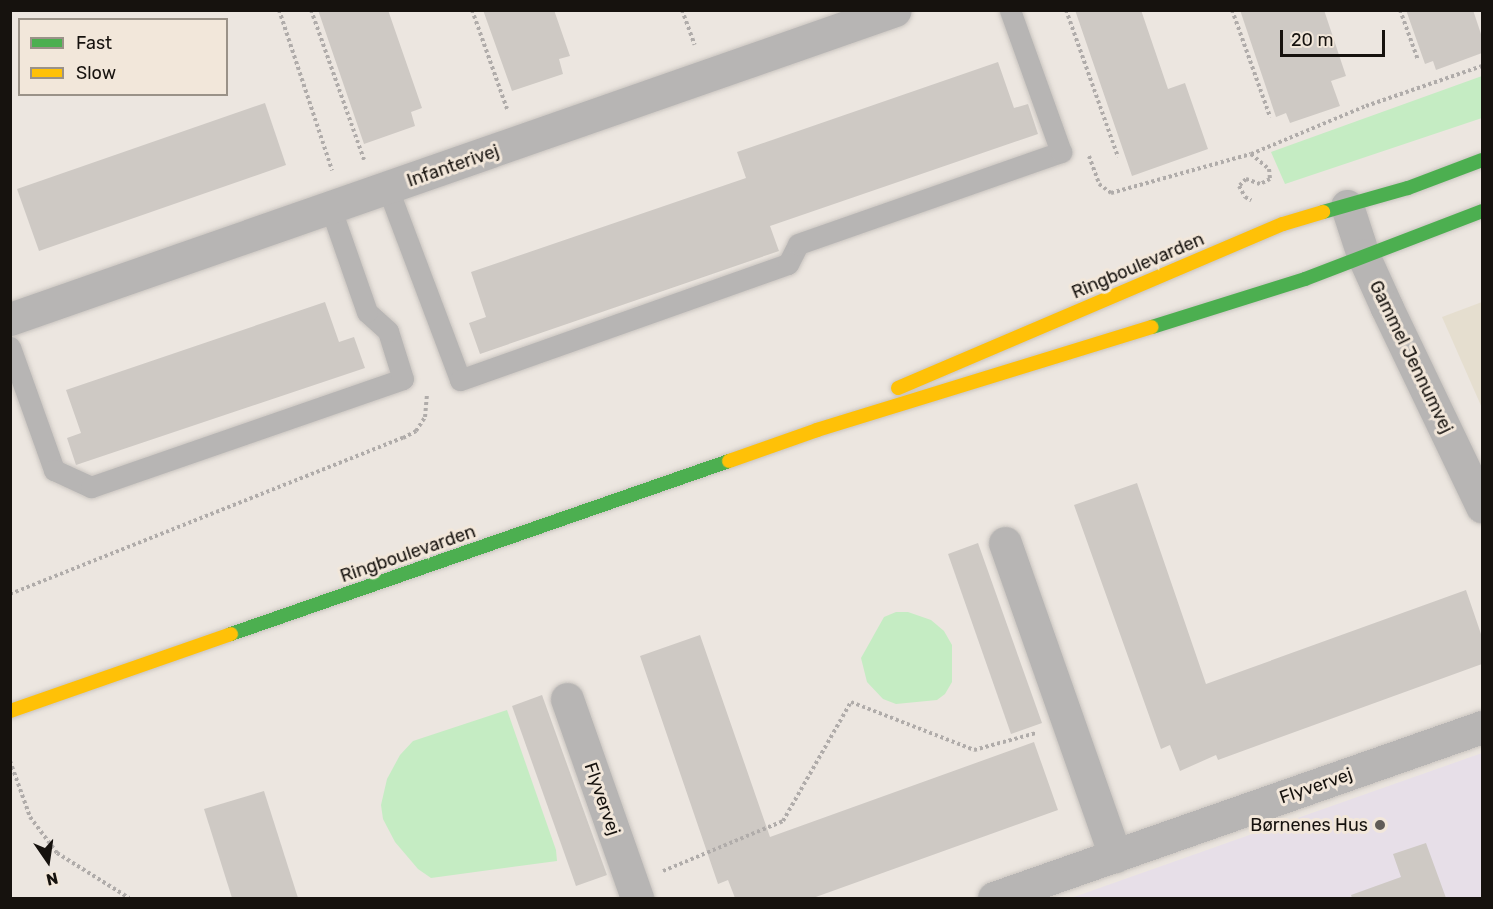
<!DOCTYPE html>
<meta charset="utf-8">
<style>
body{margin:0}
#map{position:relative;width:1493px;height:909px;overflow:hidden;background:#ece6e0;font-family:Rubik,sans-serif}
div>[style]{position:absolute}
.commercial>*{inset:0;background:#e5decf}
.education>*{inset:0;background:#e7dfe8}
.green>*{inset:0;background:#c5ecc3}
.building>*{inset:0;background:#cec9c4}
.path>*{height:4px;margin-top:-2px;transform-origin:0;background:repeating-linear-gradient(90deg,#b0acaa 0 3px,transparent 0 6px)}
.roads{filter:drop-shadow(0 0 2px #c9c4bf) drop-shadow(0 0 2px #c9c4bf)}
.lane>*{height:21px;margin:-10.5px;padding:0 10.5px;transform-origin:10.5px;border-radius:10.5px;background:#b7b5b4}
.street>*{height:33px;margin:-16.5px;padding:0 16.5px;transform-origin:16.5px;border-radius:16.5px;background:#b7b5b4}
.fast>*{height:14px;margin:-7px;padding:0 7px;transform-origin:7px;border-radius:7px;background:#4caf50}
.slow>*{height:14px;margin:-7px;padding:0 7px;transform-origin:7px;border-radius:7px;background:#ffc107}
.dots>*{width:16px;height:16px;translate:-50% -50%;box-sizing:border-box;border:3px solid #f2e7da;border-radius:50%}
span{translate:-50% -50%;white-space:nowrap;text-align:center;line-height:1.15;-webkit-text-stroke:6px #f2e7da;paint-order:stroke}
.street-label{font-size:18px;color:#16120e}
.poi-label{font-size:18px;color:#16120e}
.right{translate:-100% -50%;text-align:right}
.frame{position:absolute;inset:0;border:12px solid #16120e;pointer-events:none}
.legend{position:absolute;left:18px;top:18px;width:210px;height:78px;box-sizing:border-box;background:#f2e7da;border:2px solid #9a9288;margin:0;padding:8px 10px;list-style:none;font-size:18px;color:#16120e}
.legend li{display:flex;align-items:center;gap:12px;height:30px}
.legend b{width:30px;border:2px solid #9a9288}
.north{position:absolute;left:18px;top:831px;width:60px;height:60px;-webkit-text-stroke:4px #f2e7da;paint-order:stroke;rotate:167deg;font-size:16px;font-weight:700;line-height:24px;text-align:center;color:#16120e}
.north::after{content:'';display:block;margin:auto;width:21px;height:27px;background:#16120e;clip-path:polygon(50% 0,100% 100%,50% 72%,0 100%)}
.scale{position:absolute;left:1280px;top:30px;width:105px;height:27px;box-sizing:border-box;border:3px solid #16120e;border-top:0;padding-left:8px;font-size:18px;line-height:21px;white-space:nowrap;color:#16120e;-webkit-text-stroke:4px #f2e7da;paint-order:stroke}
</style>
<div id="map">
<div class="commercial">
<i style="clip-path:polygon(1482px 302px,1482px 408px,1442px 317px)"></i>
</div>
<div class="education">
<i style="clip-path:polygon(1482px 753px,1482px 898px,1074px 897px)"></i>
</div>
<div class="green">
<i style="clip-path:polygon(1482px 76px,1482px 118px,1285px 184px,1271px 152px)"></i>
<i style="clip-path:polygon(896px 612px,908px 612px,931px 620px,944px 631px,952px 645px,952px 682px,945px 694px,937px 700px,896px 704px,883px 699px,867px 682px,861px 658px,884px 617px)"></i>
<i style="clip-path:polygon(507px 710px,556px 850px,557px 861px,431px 878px,418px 869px,395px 842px,383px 819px,381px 805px,387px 779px,400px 755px,413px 741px)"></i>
</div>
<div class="building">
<i style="clip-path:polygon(318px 10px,388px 10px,422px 108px,411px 112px,415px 126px,364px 144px)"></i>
<i style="clip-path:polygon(483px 10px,554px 10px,570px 56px,559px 59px,563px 74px,512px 91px)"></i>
<i style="clip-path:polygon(1075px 10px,1141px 10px,1168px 89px,1185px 83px,1208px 149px,1132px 176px)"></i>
<i style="clip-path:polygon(1240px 10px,1324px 10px,1346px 76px,1331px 81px,1340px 106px,1290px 123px,1286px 113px,1276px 117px)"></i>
<i style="clip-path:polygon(1406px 10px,1473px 10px,1482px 37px,1482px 53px,1436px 70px,1433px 61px,1425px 64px)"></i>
<i style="clip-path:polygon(998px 62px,1014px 108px,1028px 104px,1038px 134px,770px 226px,779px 251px,480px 354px,469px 323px,486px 317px,471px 272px,746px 178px,737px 152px)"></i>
<i style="clip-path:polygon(265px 103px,286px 165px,39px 251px,17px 189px)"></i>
<i style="clip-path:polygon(325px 302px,339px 342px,354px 337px,365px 368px,76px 465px,67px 438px,81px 433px,66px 390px)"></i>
<i style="clip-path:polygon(1137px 483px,1206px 684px,1466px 590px,1482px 637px,1482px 664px,1218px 760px,1216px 755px,1180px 771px,1170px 745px,1161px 749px,1074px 505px)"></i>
<i style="clip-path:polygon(978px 543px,1042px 723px,1011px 734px,948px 554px)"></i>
<i style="clip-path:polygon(700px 635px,770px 837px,1034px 742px,1058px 810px,813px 898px,735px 898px,728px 880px,718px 884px,640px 656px)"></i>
<i style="clip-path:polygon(542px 695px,607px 875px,576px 886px,512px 706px)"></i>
<i style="clip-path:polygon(264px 791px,298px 898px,232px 898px,204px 809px)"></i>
<i style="clip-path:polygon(1426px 843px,1446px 898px,1352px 898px,1351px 895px,1401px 877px,1393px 854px)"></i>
</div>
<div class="path">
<i style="left:279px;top:10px;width:169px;rotate:71.7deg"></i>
<i style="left:311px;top:10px;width:159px;rotate:70.5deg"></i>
<i style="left:472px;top:10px;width:105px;rotate:70.5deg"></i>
<i style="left:682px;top:10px;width:37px;rotate:70deg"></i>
<i style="left:1066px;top:10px;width:156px;rotate:70.5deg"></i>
<i style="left:1232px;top:10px;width:114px;rotate:70.4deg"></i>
<i style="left:1400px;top:10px;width:53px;rotate:70.2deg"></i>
<i style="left:1251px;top:154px;width:125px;rotate:-22.7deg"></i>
<i style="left:1366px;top:106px;width:123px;rotate:-19deg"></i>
<i style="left:1089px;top:156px;width:30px;rotate:70deg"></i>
<i style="left:1099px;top:184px;width:15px;rotate:37deg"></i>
<i style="left:1111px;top:193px;width:145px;rotate:-15.6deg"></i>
<i style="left:1251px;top:154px;width:23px;rotate:40deg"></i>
<i style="left:1269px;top:169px;width:10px;rotate:84deg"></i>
<i style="left:1270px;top:179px;width:11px;rotate:153deg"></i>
<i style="left:1260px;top:184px;width:15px;rotate:-160deg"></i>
<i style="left:1246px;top:179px;width:10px;rotate:135deg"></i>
<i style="left:1239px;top:186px;width:13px;rotate:61deg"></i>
<i style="left:1245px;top:197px;width:7px;rotate:27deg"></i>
<i style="left:10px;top:594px;width:423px;rotate:-21.7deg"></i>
<i style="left:403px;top:438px;width:15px;rotate:-28deg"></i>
<i style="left:416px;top:431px;width:17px;rotate:-57deg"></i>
<i style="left:425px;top:417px;width:24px;rotate:-85deg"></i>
<i style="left:10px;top:761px;width:59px;rotate:70.3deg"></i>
<i style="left:30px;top:817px;width:45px;rotate:53.1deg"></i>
<i style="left:57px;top:853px;width:85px;rotate:32deg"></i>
<i style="left:663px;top:871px;width:130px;rotate:-22.6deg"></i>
<i style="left:783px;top:821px;width:137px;rotate:-60.3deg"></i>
<i style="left:851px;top:702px;width:132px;rotate:21.3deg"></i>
<i style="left:974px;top:750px;width:64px;rotate:-15.3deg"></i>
</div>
<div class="roads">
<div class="lane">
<i style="left:388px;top:189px;width:204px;rotate:69.3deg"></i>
<i style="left:460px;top:380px;width:348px;rotate:-19.5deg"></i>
<i style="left:788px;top:264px;width:22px;rotate:-63deg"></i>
<i style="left:798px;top:244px;width:279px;rotate:-19.3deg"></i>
<i style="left:1061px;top:152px;width:151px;rotate:-109.8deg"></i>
<i style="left:10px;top:347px;width:131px;rotate:70.3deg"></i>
<i style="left:54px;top:470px;width:41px;rotate:24.7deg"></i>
<i style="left:91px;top:487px;width:330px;rotate:-19.1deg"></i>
<i style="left:403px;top:379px;width:50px;rotate:-107.4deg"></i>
<i style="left:388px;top:331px;width:28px;rotate:-138deg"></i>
<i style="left:367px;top:312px;width:109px;rotate:-109.3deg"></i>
</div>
<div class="street">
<i style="left:1347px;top:206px;width:52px;rotate:71.9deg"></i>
<i style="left:1363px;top:255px;width:58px;rotate:65.6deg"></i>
<i style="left:1387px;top:308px;width:220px;rotate:64.4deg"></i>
<i style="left:10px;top:319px;width:937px;rotate:-19.25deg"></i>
<i style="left:1005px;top:543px;width:332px;rotate:70.6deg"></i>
<i style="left:567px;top:699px;width:211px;rotate:70.6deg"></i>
<i style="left:994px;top:898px;width:517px;rotate:-19.31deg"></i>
</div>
<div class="fast">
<i style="left:1323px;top:212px;width:88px;rotate:-15.8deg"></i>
<i style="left:1408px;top:188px;width:79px;rotate:-20.7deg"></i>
<i style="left:1152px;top:327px;width:160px;rotate:-17.4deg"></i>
<i style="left:1305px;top:279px;width:190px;rotate:-21deg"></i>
<i style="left:231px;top:634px;width:527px;rotate:-19.16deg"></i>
</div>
<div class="slow">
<i style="left:898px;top:388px;width:418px;rotate:-23.1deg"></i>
<i style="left:1283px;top:224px;width:42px;rotate:-16.7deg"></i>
<i style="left:729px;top:461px;width:93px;rotate:-19.4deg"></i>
<i style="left:817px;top:430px;width:350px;rotate:-17.1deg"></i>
<i style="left:10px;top:711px;width:234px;rotate:-19.2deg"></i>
</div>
</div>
<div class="dots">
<i style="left:1380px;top:825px;background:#615c58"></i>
</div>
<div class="street-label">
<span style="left:453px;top:166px;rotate:-19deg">Infanterivej</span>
<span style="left:1138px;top:266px;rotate:-23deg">Ringboulevarden</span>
<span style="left:1411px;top:357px;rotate:64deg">Gammel Jennumvej</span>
<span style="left:408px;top:554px;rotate:-19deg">Ringboulevarden</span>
<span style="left:1316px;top:786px;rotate:-19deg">Flyvervej</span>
<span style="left:602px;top:799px;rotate:71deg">Flyvervej</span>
</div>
<div class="poi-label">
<span class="right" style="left:1368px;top:825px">Børnenes Hus</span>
</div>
<div class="frame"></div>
<ul class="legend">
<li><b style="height:8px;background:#4caf50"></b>Fast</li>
<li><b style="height:8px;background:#ffc107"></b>Slow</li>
</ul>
<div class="north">N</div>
<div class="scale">20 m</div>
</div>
